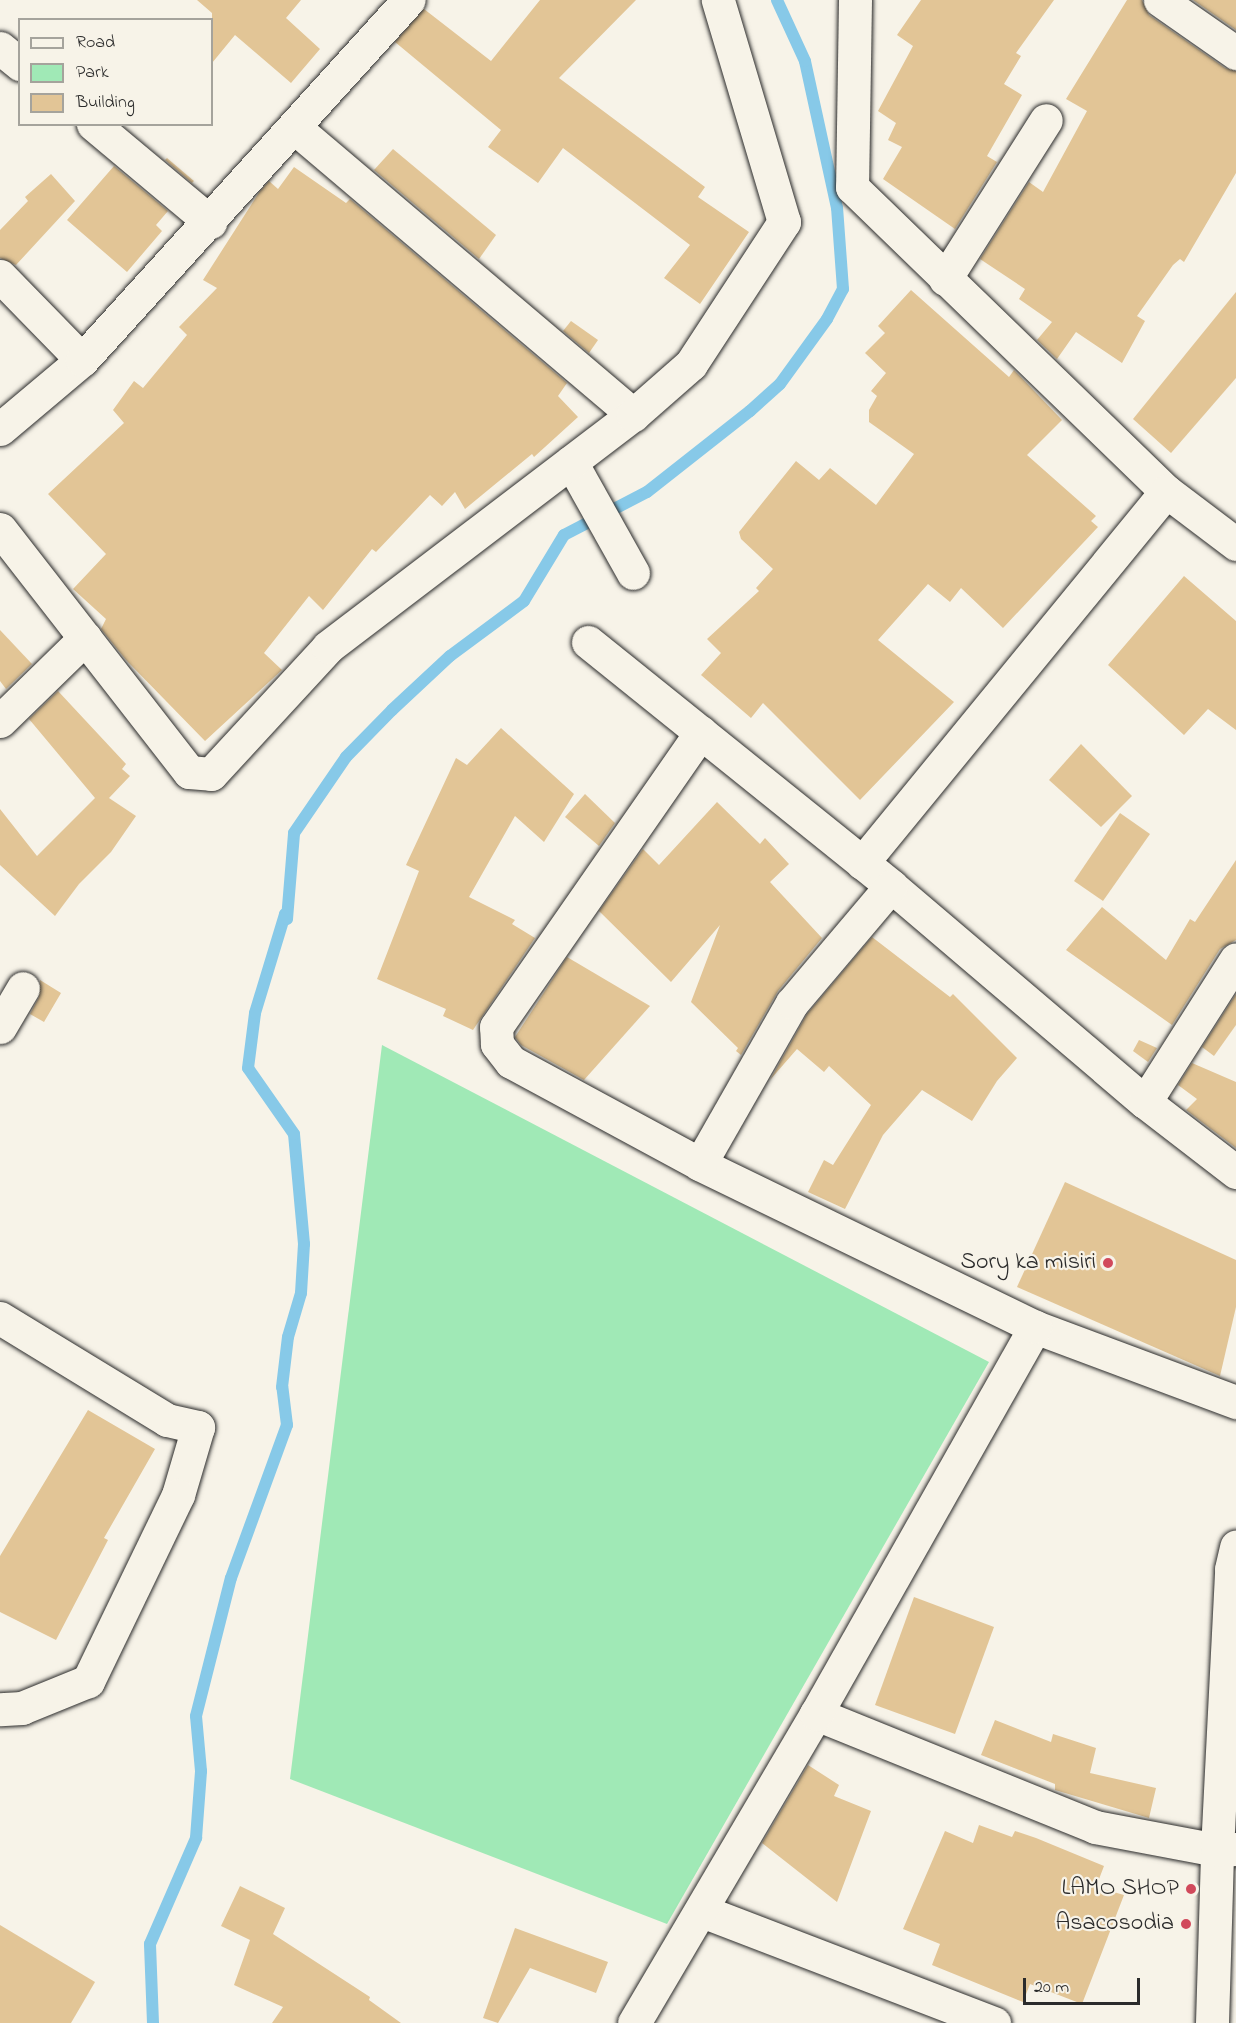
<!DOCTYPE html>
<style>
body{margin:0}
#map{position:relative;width:1236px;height:2023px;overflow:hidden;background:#f7f3e8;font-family:"Indie Flower",sans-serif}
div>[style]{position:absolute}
.green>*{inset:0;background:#a0e9b6}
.stream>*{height:12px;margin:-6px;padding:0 6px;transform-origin:6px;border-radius:6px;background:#87c9e8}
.building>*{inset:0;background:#e2c596}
.roads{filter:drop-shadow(0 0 2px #2b2b2b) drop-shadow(0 0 2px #2b2b2b)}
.minor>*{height:33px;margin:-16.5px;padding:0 16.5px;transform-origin:16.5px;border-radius:16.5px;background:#f7f3e8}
.dots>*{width:16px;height:16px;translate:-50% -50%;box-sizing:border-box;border:3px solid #f7f3e8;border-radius:50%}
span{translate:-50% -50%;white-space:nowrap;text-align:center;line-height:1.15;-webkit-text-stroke:4.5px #f7f3e8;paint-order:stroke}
.poi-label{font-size:24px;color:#2b2b2b}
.right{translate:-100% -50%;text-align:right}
.legend{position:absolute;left:18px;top:18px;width:195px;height:108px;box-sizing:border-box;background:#f7f3e8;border:2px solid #a5a39c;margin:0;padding:8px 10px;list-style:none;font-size:18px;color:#2b2b2b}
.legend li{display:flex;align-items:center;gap:12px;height:30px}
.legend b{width:30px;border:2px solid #a5a39c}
.scale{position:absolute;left:1023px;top:1978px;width:117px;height:27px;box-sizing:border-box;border:3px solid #2b2b2b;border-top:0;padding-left:8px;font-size:18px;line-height:21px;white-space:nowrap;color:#2b2b2b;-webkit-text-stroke:4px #f7f3e8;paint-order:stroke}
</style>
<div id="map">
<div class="green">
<i style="clip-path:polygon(382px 1045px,989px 1362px,667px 1924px,290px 1779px)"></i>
</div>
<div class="stream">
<i style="left:153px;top:2023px;width:79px;rotate:-92.2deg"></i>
<i style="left:150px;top:1944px;width:116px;rotate:-66.5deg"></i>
<i style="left:196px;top:1838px;width:67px;rotate:-85.7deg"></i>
<i style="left:201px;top:1771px;width:55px;rotate:-95.2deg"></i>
<i style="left:196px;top:1716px;width:142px;rotate:-75.8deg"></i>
<i style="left:231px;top:1578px;width:163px;rotate:-69.9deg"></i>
<i style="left:287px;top:1425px;width:38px;rotate:-97deg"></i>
<i style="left:282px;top:1387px;width:50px;rotate:-83.2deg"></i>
<i style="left:288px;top:1337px;width:46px;rotate:-73.5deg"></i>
<i style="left:301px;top:1293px;width:49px;rotate:-86.5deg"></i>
<i style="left:304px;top:1244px;width:110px;rotate:-95.2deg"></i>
<i style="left:294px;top:1134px;width:80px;rotate:-124.9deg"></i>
<i style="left:248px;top:1068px;width:55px;rotate:-82.7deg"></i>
<i style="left:255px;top:1013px;width:103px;rotate:-73.1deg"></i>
<i style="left:285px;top:914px;width:5px;rotate:68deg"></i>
<i style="left:287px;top:919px;width:86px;rotate:-85.3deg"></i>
<i style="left:294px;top:833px;width:92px;rotate:-55.6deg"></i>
<i style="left:346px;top:757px;width:66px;rotate:-45.6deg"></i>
<i style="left:392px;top:710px;width:79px;rotate:-43deg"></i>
<i style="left:450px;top:656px;width:92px;rotate:-36.6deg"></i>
<i style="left:524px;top:601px;width:77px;rotate:-58.8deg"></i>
<i style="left:564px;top:535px;width:93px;rotate:-27.4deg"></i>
<i style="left:647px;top:492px;width:131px;rotate:-38.2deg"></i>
<i style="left:750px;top:411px;width:40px;rotate:-42deg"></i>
<i style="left:780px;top:384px;width:80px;rotate:-54.1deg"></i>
<i style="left:827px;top:319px;width:34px;rotate:-62deg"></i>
<i style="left:843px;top:289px;width:81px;rotate:-94.2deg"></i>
<i style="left:837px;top:208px;width:150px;rotate:-102.3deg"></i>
<i style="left:805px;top:61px;width:67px;rotate:-114.7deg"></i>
</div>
<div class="building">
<i style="clip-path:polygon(197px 0,301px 0,286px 18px,320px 49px,291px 83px,235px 35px,212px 63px,212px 13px)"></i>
<i style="clip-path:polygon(540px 0,636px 0,559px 78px,705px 187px,698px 197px,749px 232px,700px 304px,664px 278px,690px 245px,563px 148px,538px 183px,488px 147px,501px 130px,395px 42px,424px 9px,491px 61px)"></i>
<i style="clip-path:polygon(921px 0,1054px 0,1016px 53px,1021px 56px,1004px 84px,1022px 95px,987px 156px,997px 162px,955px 229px,883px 179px,902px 147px,888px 140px,896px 123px,878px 111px,913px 46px,897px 35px)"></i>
<i style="clip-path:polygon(1127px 0,1142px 0,1149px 15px,1225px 68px,1236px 71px,1236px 173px,1184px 262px,1180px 259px,1173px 265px,1137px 316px,1145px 321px,1122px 363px,1076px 332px,1057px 359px,1037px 340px,1052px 322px,1019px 299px,1025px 289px,980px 259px,1029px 182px,1043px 192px,1087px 111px,1066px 99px)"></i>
<i style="clip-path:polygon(1193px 0,1236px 0,1236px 30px)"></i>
<i style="clip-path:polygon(393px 149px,496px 235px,479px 259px,374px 170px)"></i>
<i style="clip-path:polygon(167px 158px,194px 181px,192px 183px,165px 160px)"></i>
<i style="clip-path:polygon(114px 166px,168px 211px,156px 225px,162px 231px,127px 272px,67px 220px)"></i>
<i style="clip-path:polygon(294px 167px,346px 203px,350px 199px,567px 383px,558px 396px,578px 417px,534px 457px,532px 454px,465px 509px,455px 492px,442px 506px,430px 495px,376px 552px,372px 549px,323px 610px,309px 596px,264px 653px,282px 670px,205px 741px,126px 660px,101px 629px,106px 619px,73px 589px,106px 554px,48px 494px,124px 423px,113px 410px,134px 381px,143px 388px,187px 335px,179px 327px,217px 288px,203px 280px,260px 191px,269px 181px,278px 189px)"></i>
<i style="clip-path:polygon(51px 174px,75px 201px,16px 265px,0 258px,0 230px,28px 201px,25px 197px)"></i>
<i style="clip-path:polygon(911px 290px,1009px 377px,1014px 370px,1062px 420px,1027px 455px,1096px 516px,1091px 521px,1098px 527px,1003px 628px,961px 588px,950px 602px,928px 584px,878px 640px,954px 702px,860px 800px,763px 703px,751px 718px,701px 675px,721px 653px,707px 639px,759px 591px,756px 588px,773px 569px,741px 539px,739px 532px,796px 461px,819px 480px,830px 468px,876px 505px,914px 454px,869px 422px,869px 410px,877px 396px,871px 391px,886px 373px,865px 353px,885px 333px,878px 326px)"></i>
<i style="clip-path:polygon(1236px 292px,1236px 378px,1171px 453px,1133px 419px)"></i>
<i style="clip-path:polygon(571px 321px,598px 340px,589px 353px,563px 331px)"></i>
<i style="clip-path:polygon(1184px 576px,1236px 621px,1236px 730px,1208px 709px,1184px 735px,1108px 665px)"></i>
<i style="clip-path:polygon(0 630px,32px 664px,6px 689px,0 681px)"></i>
<i style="clip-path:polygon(58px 691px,126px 764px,122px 769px,130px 776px,109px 798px,136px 816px,111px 852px,79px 884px,55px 916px,0 865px,0 809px,37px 856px,95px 798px,29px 719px)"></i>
<i style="clip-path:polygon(501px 728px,574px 794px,544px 842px,515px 816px,469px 897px,515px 920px,512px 924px,535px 938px,473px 1030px,443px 1016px,446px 1009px,377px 979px,419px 871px,406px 865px,456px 758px,467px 765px)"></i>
<i style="clip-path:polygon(1081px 744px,1132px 796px,1101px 827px,1049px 780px)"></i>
<i style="clip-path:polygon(585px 794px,615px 823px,599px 846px,565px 817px)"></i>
<i style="clip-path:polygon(717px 802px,760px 844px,765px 838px,789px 864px,770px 882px,822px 938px,778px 991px,741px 1055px,736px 1051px,738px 1048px,691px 1002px,720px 925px,671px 982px,599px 911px,643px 849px,659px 865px)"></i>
<i style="clip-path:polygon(1120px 813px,1150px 834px,1103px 901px,1074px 881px)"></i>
<i style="clip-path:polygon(1236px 860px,1236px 940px,1220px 949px,1172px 1025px,1066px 950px,1102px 907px,1166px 960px,1190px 919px,1195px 922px)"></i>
<i style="clip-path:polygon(872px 937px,950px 997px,953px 994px,1017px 1058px,997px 1081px,972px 1121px,922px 1090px,883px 1135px,845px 1209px,808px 1192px,824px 1160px,833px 1165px,871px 1105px,829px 1066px,824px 1072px,797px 1049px,770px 1080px,807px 1014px)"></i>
<i style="clip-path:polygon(567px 957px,650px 1006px,584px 1080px,521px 1045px,515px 1037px)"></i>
<i style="clip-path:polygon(40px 980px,61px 993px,44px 1022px,30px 1014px,39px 997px)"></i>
<i style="clip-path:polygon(1236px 994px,1236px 1025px,1214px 1056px,1202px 1047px)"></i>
<i style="clip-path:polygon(1139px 1040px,1157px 1048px,1148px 1062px,1133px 1051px)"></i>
<i style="clip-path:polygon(1192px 1063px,1236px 1082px,1236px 1148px,1186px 1110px,1197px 1099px,1178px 1085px)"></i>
<i style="clip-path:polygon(1065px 1182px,1236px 1260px,1236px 1307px,1220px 1376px,1017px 1287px)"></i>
<i style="clip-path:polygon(88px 1410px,155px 1449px,104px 1538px,108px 1540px,56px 1640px,0 1612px,0 1556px)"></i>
<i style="clip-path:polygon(914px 1597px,994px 1627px,955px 1734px,875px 1705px)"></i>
<i style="clip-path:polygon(995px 1720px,1051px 1742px,1053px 1734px,1096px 1748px,1090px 1773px,1156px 1788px,1149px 1818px,1055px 1790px,1055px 1784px,981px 1755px)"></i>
<i style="clip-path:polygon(808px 1765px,839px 1785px,834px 1796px,871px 1811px,837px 1902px,762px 1843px)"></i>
<i style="clip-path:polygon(979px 1825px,1012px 1837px,1015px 1831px,1036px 1838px,1104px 1866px,1096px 1887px,1124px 1895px,1082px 2004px,1030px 1984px,1023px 2002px,932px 1965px,940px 1944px,903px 1929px,945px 1831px,973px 1843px)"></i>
<i style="clip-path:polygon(240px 1886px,285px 1908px,273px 1934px,370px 1997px,369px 2000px,401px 2023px,272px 2023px,283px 2007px,234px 1985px,250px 1940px,221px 1926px)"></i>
<i style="clip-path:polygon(0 1925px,95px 1982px,71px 2023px,0 2023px)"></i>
<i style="clip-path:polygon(515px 1928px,608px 1962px,596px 1993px,530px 1968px,498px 2023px,483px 2018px)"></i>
</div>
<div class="roads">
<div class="minor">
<i style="left:855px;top:0;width:187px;rotate:90.9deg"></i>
<i style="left:852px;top:187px;width:437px;rotate:44.1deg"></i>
<i style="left:1166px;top:491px;width:88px;rotate:37.1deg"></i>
<i style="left:1160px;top:0;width:93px;rotate:34.9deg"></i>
<i style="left:0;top:48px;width:26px;rotate:39deg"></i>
<i style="left:93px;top:124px;width:153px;rotate:39.9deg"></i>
<i style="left:294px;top:127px;width:445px;rotate:40.3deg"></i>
<i style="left:0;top:276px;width:117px;rotate:45.7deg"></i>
<i style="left:82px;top:360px;width:107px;rotate:139.9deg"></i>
<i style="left:945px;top:279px;width:188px;rotate:-57.6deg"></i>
<i style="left:82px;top:360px;width:486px;rotate:-47.8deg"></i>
<i style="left:571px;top:462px;width:127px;rotate:60.8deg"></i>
<i style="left:0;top:529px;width:308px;rotate:52.1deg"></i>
<i style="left:189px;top:772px;width:22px;rotate:5deg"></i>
<i style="left:211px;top:774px;width:173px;rotate:-47.3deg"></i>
<i style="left:328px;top:647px;width:383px;rotate:-37.3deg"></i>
<i style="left:633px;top:415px;width:77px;rotate:-41.3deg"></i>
<i style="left:691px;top:364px;width:170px;rotate:-56.8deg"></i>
<i style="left:784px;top:222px;width:232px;rotate:-106.6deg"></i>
<i style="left:588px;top:642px;width:389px;rotate:38.8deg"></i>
<i style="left:891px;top:886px;width:333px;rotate:40.4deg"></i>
<i style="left:1145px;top:1102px;width:115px;rotate:37.6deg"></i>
<i style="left:0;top:721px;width:119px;rotate:-44.3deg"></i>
<i style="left:862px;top:863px;width:480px;rotate:-50.7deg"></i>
<i style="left:0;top:1027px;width:45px;rotate:-59.5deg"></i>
<i style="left:1145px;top:1102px;width:169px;rotate:-57.5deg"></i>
<i style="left:700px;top:1164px;width:185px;rotate:-60.3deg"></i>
<i style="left:792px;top:1003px;width:153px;rotate:-49.8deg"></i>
<i style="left:0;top:1318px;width:196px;rotate:31.4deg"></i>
<i style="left:167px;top:1420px;width:32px;rotate:13deg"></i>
<i style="left:198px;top:1427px;width:71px;rotate:106.4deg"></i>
<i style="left:178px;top:1495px;width:207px;rotate:115.8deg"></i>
<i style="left:88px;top:1681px;width:71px;rotate:157.8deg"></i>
<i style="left:22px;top:1708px;width:22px;rotate:177deg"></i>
<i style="left:1035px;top:1327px;width:215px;rotate:20.5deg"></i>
<i style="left:816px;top:1714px;width:301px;rotate:22deg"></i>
<i style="left:1095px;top:1827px;width:124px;rotate:10.7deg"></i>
<i style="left:1217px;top:1850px;width:19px;rotate:-3deg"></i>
<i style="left:702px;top:1911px;width:313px;rotate:21deg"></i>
<i style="left:634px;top:2023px;width:359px;rotate:-59.5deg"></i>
<i style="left:816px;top:1714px;width:445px;rotate:-60.5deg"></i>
<i style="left:1035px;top:1327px;width:373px;rotate:-154.1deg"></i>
<i style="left:700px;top:1164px;width:215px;rotate:-151.6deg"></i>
<i style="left:511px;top:1062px;width:23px;rotate:-128deg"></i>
<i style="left:497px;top:1044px;width:17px;rotate:-93deg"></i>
<i style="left:496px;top:1027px;width:359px;rotate:-55.2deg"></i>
<i style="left:1212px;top:2023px;width:173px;rotate:-88.3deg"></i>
<i style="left:1217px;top:1850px;width:281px;rotate:-87.1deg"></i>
<i style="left:1231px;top:1569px;width:23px;rotate:-77deg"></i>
</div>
</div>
<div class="dots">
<i style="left:1108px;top:1263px;background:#d1495b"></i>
<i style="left:1191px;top:1889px;background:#d1495b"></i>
<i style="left:1186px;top:1924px;background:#d1495b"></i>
</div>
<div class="poi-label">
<span class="right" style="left:1096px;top:1263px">Sory ka misiri</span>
<span class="right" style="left:1179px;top:1889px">LAMO SHOP</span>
<span class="right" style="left:1174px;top:1924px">Asacosodia</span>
</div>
<ul class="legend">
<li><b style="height:8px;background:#f7f3e8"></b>Road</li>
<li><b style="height:16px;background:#a0e9b6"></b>Park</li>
<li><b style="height:16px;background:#e2c596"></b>Building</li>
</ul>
<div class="scale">20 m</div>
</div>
